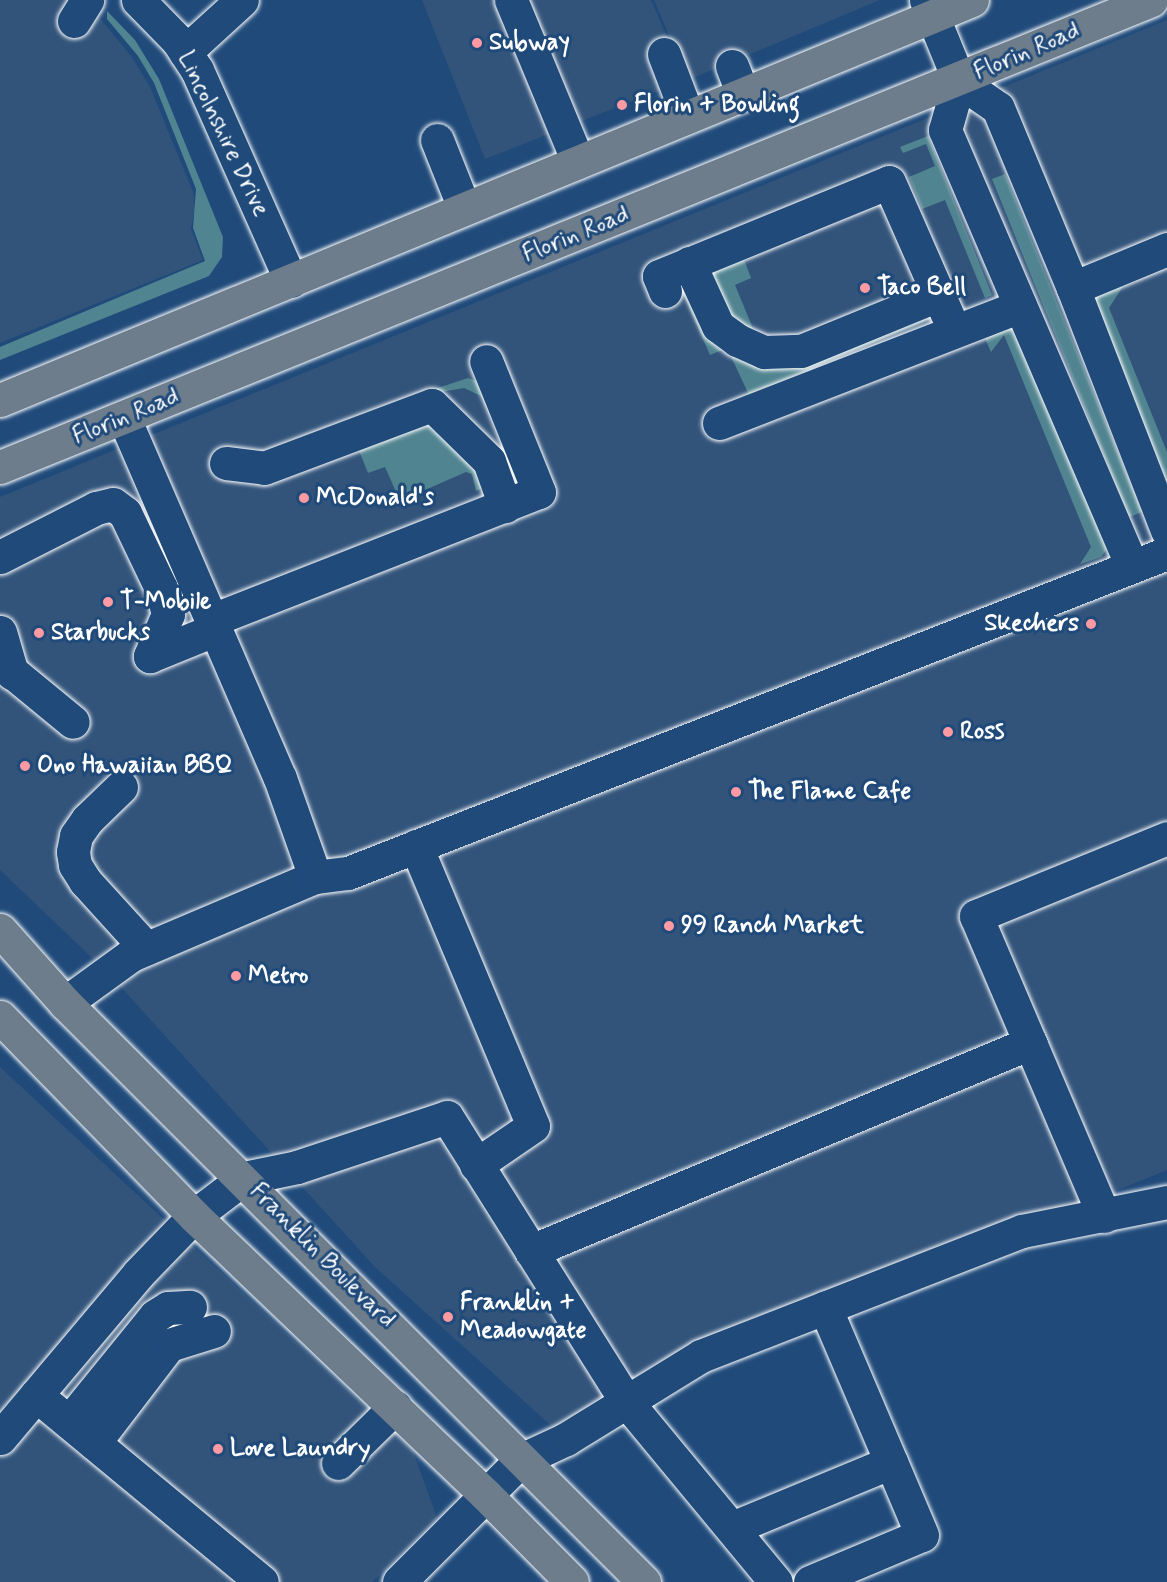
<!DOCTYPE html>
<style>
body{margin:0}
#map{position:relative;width:1167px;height:1582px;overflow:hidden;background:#1f4a7a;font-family:Mynerve,sans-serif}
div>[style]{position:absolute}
.built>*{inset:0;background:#32547b}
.green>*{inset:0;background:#508490}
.roads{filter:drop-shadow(0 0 2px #fff) drop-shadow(0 0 2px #fff)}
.minor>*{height:33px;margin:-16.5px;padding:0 16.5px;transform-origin:16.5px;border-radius:16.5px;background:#1f4a7a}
.major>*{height:33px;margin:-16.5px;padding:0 16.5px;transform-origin:16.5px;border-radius:16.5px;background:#6d7d8c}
.dots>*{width:16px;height:16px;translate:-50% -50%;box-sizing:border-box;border:3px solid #1f4a7a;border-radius:50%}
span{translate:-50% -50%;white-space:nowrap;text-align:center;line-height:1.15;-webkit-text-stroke:6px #1f4a7a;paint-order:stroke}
.poi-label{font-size:24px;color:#fff;font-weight:700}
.left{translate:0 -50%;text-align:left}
.right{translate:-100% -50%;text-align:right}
.street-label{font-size:24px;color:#fff}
</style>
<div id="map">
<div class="built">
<i style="clip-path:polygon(0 0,77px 0,93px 10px,131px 56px,150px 87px,193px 192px,195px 207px,191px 229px,203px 260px,0 343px)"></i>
<i style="clip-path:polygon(422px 0,651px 0,686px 80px,485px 159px)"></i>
<i style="clip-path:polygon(654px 0,880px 0,688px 80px)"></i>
<i style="clip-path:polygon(1167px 20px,1167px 1170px,910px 1275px,566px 1439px,375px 1267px,109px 974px,0 870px,0 497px)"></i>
<i style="clip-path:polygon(0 1067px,413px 1451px,437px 1518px,372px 1582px,0 1582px)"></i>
</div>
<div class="green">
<i style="clip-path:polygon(107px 11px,135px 40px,159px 79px,223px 237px,222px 257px,209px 276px,0 360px,0 347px,205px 261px,193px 228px,196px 189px,154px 83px,138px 56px,107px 19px)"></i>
<i style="clip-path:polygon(928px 136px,992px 295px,985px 298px,945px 200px,922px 209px,909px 177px,935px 166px,926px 144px,903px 153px,900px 147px)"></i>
<i style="clip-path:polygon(1005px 174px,1142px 512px,1129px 517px,992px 179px)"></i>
<i style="clip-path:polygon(742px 254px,751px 278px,735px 285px,754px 331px,732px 328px,708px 268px)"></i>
<i style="clip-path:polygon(687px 278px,745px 354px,937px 304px,942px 314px,749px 395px,727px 348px,710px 355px,678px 282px)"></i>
<i style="clip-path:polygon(1120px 278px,1123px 286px,1109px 308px,1167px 452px,1167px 482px,1092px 300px,1092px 289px)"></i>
<i style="clip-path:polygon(1011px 322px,1107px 549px,1101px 557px,1080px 564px,1091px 547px,1004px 335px,991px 352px,984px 336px)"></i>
<i style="clip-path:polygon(468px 378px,479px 382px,519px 473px,506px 479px,499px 467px,501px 440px,481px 396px,464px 388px,435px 393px,432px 390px)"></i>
<i style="clip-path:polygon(432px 418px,488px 485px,476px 491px,472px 474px,466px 472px,400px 501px,385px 467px,368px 473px,356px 443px)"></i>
</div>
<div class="roads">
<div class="minor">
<i style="left:138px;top:0;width:57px;rotate:45.7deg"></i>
<i style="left:178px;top:41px;width:35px;rotate:57deg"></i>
<i style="left:197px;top:70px;width:231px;rotate:66deg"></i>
<i style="left:511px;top:0;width:175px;rotate:67.5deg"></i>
<i style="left:926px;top:0;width:87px;rotate:67.8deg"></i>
<i style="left:74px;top:21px;width:25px;rotate:-58deg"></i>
<i style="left:185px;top:52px;width:77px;rotate:-42.4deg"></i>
<i style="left:664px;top:54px;width:67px;rotate:69.1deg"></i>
<i style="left:732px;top:66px;width:30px;rotate:69deg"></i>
<i style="left:959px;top:81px;width:51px;rotate:105.9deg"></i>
<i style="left:945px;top:130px;width:474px;rotate:66.8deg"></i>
<i style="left:959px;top:81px;width:47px;rotate:34.7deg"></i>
<i style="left:998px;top:108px;width:195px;rotate:67.4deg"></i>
<i style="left:1073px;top:288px;width:260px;rotate:68.8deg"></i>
<i style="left:437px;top:140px;width:73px;rotate:68.3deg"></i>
<i style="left:689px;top:263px;width:69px;rotate:65.3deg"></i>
<i style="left:718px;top:326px;width:24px;rotate:36deg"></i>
<i style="left:737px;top:340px;width:30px;rotate:24deg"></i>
<i style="left:764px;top:352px;width:37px;rotate:-2deg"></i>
<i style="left:801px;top:351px;width:148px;rotate:-22.2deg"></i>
<i style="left:1073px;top:288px;width:102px;rotate:-22.5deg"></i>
<i style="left:665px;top:291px;width:16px;rotate:-112deg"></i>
<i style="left:659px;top:276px;width:248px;rotate:-22.2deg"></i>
<i style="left:889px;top:182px;width:162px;rotate:66.3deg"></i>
<i style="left:124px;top:418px;width:392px;rotate:66.6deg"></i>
<i style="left:280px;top:778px;width:105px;rotate:70.5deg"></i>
<i style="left:719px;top:423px;width:323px;rotate:-21.2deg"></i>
<i style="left:226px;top:463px;width:38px;rotate:7deg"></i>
<i style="left:264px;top:468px;width:179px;rotate:-20.6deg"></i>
<i style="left:432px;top:405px;width:80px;rotate:44.5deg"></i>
<i style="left:489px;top:461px;width:48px;rotate:70.4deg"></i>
<i style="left:0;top:557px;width:108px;rotate:-27deg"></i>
<i style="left:96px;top:508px;width:17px;rotate:-13deg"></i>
<i style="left:113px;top:504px;width:15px;rotate:37deg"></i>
<i style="left:125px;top:513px;width:83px;rotate:64.4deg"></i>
<i style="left:161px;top:588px;width:27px;rotate:75deg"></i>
<i style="left:168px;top:614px;width:46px;rotate:113.2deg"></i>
<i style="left:212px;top:620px;width:351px;rotate:-21.4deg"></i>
<i style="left:539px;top:492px;width:141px;rotate:-112deg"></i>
<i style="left:0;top:632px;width:43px;rotate:73.7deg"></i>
<i style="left:150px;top:656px;width:71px;rotate:-22.2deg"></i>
<i style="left:0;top:662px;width:94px;rotate:39.4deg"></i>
<i style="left:121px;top:787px;width:47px;rotate:135.9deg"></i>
<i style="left:87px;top:820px;width:19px;rotate:125deg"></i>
<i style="left:76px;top:836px;width:16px;rotate:101deg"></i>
<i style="left:73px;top:852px;width:13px;rotate:81deg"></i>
<i style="left:75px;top:865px;width:19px;rotate:58deg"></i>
<i style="left:85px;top:881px;width:91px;rotate:47.7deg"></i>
<i style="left:416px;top:846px;width:303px;rotate:67.3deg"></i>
<i style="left:533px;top:1126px;width:69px;rotate:145.6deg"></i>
<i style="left:65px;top:1003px;width:82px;rotate:-36deg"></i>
<i style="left:131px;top:955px;width:200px;rotate:-23deg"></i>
<i style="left:315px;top:877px;width:33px;rotate:-7deg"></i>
<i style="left:348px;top:873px;width:879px;rotate:-21.34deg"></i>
<i style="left:1104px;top:1216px;width:326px;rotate:-113.1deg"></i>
<i style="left:976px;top:916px;width:206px;rotate:-22.2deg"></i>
<i style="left:531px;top:1251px;width:541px;rotate:-22.63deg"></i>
<i style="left:36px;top:1395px;width:293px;rotate:39.6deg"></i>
<i style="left:69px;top:1422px;width:136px;rotate:-50.9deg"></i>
<i style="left:155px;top:1316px;width:15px;rotate:-32deg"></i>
<i style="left:168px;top:1308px;width:22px;rotate:-3deg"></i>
<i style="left:0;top:1438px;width:214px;rotate:-49.9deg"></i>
<i style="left:138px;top:1274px;width:81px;rotate:-46deg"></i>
<i style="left:194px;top:1216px;width:63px;rotate:-37.2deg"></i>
<i style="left:244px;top:1178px;width:54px;rotate:-11.7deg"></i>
<i style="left:297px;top:1167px;width:158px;rotate:-18.4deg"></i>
<i style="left:447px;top:1117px;width:336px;rotate:57.8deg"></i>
<i style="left:626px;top:1401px;width:235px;rotate:50.4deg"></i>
<i style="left:94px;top:1443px;width:123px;rotate:-52.6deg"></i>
<i style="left:169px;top:1345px;width:47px;rotate:-17.3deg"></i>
<i style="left:338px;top:1463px;width:80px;rotate:-44.5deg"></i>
<i style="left:732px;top:1528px;width:172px;rotate:-22.5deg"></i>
<i style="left:891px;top:1462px;width:168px;rotate:-113.1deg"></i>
<i style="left:399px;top:1582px;width:173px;rotate:-45deg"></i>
<i style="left:521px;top:1460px;width:50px;rotate:-25deg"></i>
<i style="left:566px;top:1439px;width:158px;rotate:-31.6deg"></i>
<i style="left:701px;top:1356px;width:344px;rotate:-21.3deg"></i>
<i style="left:1022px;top:1231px;width:148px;rotate:-11.3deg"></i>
<i style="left:810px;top:1582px;width:121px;rotate:-22.8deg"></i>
<i style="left:922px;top:1535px;width:79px;rotate:-113deg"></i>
</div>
<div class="major">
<i style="left:0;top:400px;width:1051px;rotate:-22.37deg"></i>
<i style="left:0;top:467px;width:1242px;rotate:-22.08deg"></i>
<i style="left:0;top:930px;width:98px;rotate:48.3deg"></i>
<i style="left:65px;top:1003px;width:819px;rotate:45deg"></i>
<i style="left:0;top:1017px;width:278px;rotate:45.7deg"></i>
<i style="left:194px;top:1216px;width:404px;rotate:43.7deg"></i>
<i style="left:486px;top:1495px;width:122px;rotate:45.3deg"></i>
</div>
</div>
<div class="dots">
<i style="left:477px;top:43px;background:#ff9aa2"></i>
<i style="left:622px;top:105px;background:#ff9aa2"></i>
<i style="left:865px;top:288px;background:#ff9aa2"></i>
<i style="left:304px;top:498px;background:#ff9aa2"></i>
<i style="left:108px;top:602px;background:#ff9aa2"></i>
<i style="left:1091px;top:624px;background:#ff9aa2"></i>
<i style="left:39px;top:633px;background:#ff9aa2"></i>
<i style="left:948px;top:732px;background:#ff9aa2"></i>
<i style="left:25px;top:766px;background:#ff9aa2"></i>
<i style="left:736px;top:792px;background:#ff9aa2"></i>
<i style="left:669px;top:926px;background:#ff9aa2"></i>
<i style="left:236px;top:976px;background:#ff9aa2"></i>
<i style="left:448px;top:1317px;background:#ff9aa2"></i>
<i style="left:218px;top:1449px;background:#ff9aa2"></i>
</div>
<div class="poi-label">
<span class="left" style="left:489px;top:43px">Subway</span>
<span class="left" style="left:634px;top:105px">Florin + Bowling</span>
<span class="left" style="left:877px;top:288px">Taco Bell</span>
<span class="left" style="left:316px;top:498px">McDonald's</span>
<span class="left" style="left:120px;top:602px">T-Mobile</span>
<span class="right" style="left:1079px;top:624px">Skechers</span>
<span class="left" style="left:51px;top:633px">Starbucks</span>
<span class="left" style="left:960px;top:732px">Ross</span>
<span class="left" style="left:37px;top:766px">Ono Hawaiian BBQ</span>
<span class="left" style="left:748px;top:792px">The Flame Cafe</span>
<span class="left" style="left:681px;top:926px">99 Ranch Market</span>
<span class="left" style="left:248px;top:976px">Metro</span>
<span class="left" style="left:460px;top:1317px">Franklin +<br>Meadowgate</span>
<span class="left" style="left:230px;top:1449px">Love Laundry</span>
</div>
<div class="street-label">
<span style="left:1027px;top:52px;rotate:-23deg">Florin Road</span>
<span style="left:223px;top:134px;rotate:64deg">Lincolnshire Drive</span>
<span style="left:576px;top:235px;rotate:-22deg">Florin Road</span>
<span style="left:126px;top:417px;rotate:-22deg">Florin Road</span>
<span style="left:322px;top:1256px;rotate:45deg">Franklin Boulevard</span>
</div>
</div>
